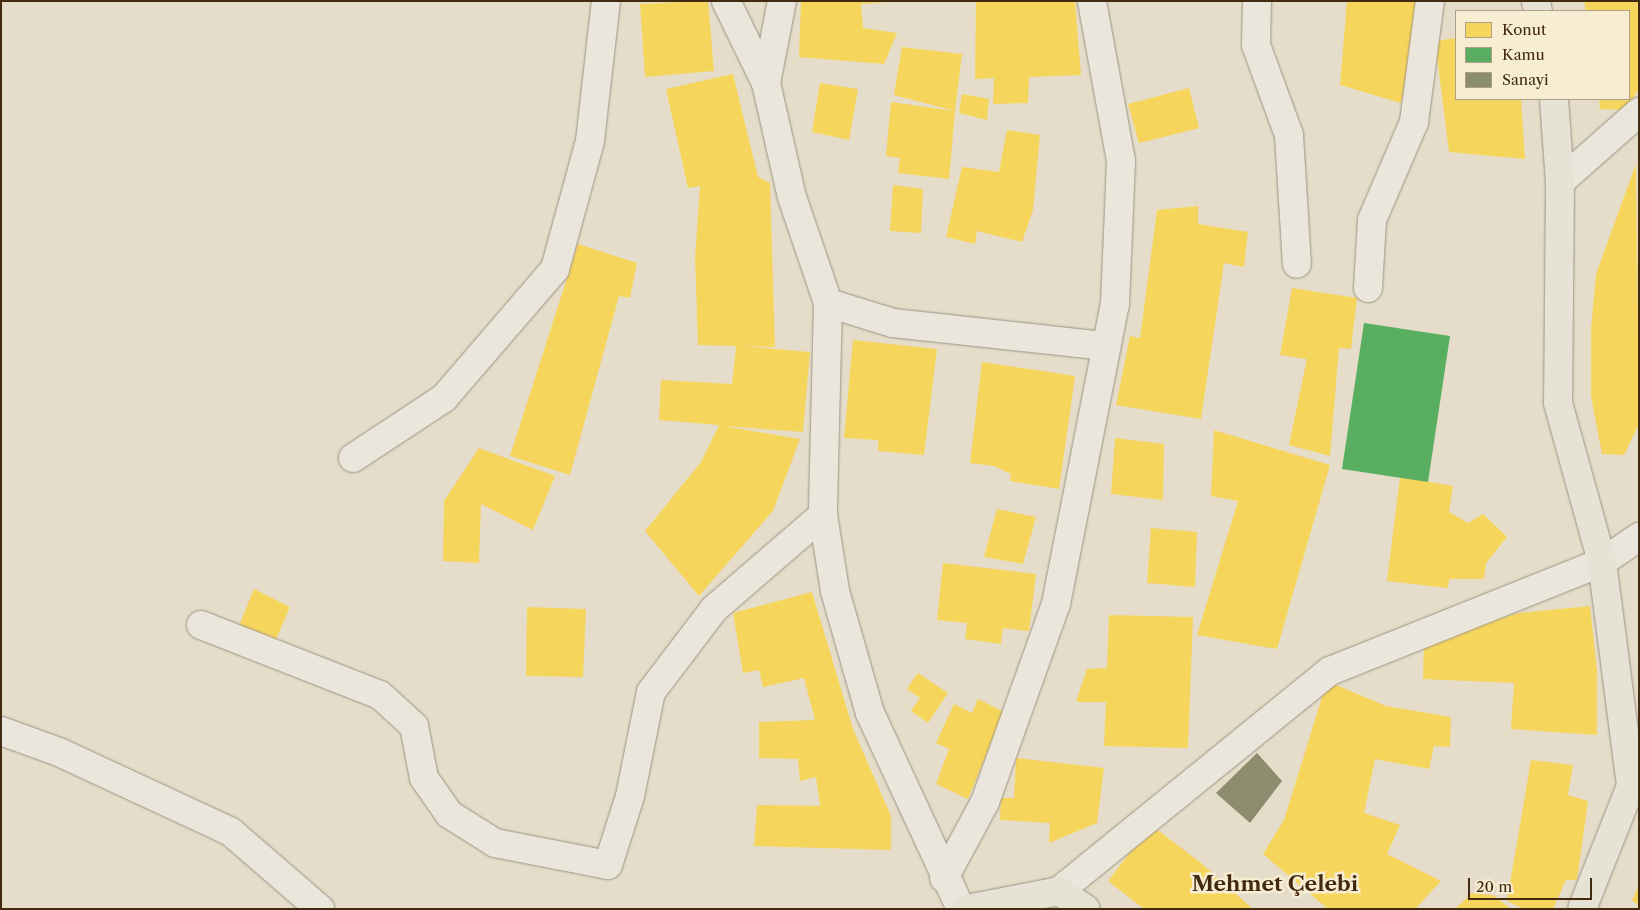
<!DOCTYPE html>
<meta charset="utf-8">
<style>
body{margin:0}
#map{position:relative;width:1640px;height:910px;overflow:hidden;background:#e5ddc9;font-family:"Libre Caslon Text",serif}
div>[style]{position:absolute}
.homes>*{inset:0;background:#f6d55c}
.public>*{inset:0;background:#5aae61}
.industry>*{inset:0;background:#8c8c6e}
.roads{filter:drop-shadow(0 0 1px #9b9384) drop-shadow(0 0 1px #9b9384)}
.minor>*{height:28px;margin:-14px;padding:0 14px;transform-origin:14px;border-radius:14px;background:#eae6dc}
.major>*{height:28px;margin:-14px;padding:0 14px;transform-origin:14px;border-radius:14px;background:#e7e2d6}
span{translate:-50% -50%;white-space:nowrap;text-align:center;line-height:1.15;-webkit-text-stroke:5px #f7edd3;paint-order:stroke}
.district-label{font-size:21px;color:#432a0f;font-weight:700}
.frame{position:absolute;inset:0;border:2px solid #432a0f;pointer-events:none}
.legend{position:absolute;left:1455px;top:10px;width:175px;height:90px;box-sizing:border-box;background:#f7edd3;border:1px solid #af9f85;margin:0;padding:6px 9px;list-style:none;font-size:15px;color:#432a0f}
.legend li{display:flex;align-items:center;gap:10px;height:25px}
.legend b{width:25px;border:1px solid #af9f85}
.scale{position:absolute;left:1468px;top:878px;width:124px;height:22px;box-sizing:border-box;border:2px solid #432a0f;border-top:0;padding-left:6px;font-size:15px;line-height:18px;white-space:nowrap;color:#432a0f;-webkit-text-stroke:4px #f7edd3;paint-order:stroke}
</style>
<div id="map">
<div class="homes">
<i style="clip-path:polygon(708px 1px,714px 71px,645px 77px,640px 4px)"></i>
<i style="clip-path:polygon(801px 1px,902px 1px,861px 4px,863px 28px,897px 33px,884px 64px,799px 57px)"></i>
<i style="clip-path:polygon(976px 1px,1075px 1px,1081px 75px,1029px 77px,1028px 103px,993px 104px,994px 78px,975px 79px)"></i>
<i style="clip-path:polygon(1347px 1px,1423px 1px,1401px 103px,1340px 85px)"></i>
<i style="clip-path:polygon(1584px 1px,1639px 1px,1639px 88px,1627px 110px,1600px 109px,1599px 99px,1629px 99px,1629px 11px,1586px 11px)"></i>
<i style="clip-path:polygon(1456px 38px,1456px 99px,1521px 99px,1525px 159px,1449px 152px,1435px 41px)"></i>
<i style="clip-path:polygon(902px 47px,962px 54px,955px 111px,894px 95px)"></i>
<i style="clip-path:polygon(733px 74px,758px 177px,770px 183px,775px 347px,743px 346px,810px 352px,803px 432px,723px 426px,800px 439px,773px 511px,699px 596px,645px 531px,701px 462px,719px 425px,659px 420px,661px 380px,732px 384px,736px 346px,698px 345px,695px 258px,700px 186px,688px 188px,666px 89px)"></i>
<i style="clip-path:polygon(820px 83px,858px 89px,849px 140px,812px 132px)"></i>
<i style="clip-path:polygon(1189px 88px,1199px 128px,1139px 143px,1128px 104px)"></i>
<i style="clip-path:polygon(962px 94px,989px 99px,987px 120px,959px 113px)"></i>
<i style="clip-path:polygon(891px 102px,955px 111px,949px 179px,898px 173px,900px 158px,886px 156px)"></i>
<i style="clip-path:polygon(1007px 130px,1040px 135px,1033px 210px,1022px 242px,977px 231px,975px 244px,946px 237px,962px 167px,999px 172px)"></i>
<i style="clip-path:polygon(1636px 164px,1639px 424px,1624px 455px,1602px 454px,1591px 396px,1591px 330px,1596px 274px)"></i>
<i style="clip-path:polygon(893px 185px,923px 189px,921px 233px,890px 231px)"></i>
<i style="clip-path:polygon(1198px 206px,1198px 224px,1248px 232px,1244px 267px,1224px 263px,1201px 419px,1116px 405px,1130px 336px,1140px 338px,1157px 210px)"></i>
<i style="clip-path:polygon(578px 244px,637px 263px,630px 298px,619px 296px,570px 475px,510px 456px)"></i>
<i style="clip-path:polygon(1292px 288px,1357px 298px,1351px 349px,1339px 348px,1330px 456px,1289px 445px,1307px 359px,1280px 355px)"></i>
<i style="clip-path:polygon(853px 340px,937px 349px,924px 455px,878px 451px,878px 440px,844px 438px)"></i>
<i style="clip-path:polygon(982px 362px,1075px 376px,1059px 489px,1010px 481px,1011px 474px,994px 466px,970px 463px)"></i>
<i style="clip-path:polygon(1214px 430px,1330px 465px,1277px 649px,1197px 635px,1238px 501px,1211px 496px)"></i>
<i style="clip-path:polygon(1115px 438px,1164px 444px,1163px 500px,1111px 494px)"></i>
<i style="clip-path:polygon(479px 448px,555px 476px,533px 530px,481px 504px,479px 563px,443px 561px,444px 501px)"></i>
<i style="clip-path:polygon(1400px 477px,1453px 486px,1449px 512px,1468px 523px,1483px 514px,1507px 537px,1486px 563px,1484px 579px,1449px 579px,1448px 588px,1387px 581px)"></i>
<i style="clip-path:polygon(997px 509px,1036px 517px,1023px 564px,984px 557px)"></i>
<i style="clip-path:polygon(1151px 528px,1197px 532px,1195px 587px,1147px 583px)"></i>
<i style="clip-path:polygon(943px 563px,1036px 574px,1029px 631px,1003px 628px,1001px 644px,965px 639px,967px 623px,937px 620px)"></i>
<i style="clip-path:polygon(254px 589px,290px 607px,275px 642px,239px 626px)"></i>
<i style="clip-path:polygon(812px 592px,853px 729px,891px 816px,891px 850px,754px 846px,757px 805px,820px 806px,816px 777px,800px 781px,798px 759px,759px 758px,759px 722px,815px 720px,804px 678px,763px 687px,759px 670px,743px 673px,733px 613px)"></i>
<i style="clip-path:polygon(1590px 606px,1597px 671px,1597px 735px,1511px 729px,1514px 683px,1423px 679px,1424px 641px,1519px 613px)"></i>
<i style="clip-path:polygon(527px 607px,586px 609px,583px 677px,526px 676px)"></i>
<i style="clip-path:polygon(1109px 615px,1193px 617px,1188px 748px,1104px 746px,1106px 702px,1076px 702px,1087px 669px,1107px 668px)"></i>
<i style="clip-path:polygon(918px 673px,948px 693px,928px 723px,911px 711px,920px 698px,907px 689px)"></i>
<i style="clip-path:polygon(1327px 681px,1386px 706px,1451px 717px,1450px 747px,1434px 746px,1429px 769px,1375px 759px,1364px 813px,1400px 825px,1387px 854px,1441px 881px,1415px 909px,1328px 909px,1263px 854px,1284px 820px)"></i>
<i style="clip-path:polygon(978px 699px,1004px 712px,968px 799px,936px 784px,949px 749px,936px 743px,954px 704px,972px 713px)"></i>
<i style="clip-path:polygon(1016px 758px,1104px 768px,1097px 823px,1049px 843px,1050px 823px,1000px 820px,1001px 798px,1014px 798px)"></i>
<i style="clip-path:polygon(1531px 760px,1573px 765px,1568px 795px,1588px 801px,1577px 880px,1566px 880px,1553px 909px,1524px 909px,1507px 901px)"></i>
<i style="clip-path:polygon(1151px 825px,1201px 863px,1253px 909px,1144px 909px,1108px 881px)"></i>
<i style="clip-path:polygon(1639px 885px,1639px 906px,1632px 900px)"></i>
<i style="clip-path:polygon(1472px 893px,1493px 895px,1511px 909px,1455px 909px)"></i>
</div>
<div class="public">
<i style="clip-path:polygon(1364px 323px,1450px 336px,1428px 482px,1342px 469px)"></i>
</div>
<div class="industry">
<i style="clip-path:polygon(1257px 753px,1282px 781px,1250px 823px,1216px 793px)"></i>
</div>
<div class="roads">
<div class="minor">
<i style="left:726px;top:1px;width:91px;rotate:64deg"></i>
<i style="left:766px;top:83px;width:117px;rotate:77.2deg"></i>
<i style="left:792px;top:197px;width:112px;rotate:71.2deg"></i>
<i style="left:828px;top:303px;width:212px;rotate:91.4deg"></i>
<i style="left:823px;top:515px;width:77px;rotate:81deg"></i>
<i style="left:835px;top:591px;width:127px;rotate:74deg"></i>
<i style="left:870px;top:713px;width:216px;rotate:65.1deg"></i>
<i style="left:1257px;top:1px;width:44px;rotate:91.3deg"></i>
<i style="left:1256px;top:45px;width:96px;rotate:69.9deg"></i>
<i style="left:1289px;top:135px;width:129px;rotate:86.5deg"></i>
<i style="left:766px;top:83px;width:84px;rotate:-79deg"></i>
<i style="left:1560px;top:182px;width:106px;rotate:-41.5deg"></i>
<i style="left:1368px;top:288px;width:68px;rotate:-86.6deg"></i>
<i style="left:1372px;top:220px;width:107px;rotate:-66.8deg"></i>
<i style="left:1414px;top:122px;width:122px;rotate:-82.5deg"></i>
<i style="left:828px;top:303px;width:68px;rotate:17.1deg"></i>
<i style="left:893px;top:323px;width:212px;rotate:6.2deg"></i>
<i style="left:353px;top:458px;width:109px;rotate:-33.4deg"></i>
<i style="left:444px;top:398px;width:170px;rotate:-49.3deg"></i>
<i style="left:555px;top:269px;width:133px;rotate:-74.7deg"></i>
<i style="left:590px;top:141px;width:141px;rotate:-83.5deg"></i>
<i style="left:201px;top:625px;width:192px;rotate:21.4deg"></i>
<i style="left:380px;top:695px;width:46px;rotate:42.4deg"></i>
<i style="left:414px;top:726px;width:53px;rotate:79.1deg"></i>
<i style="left:424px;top:778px;width:44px;rotate:55.2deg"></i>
<i style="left:449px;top:814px;width:54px;rotate:32.2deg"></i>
<i style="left:495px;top:843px;width:115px;rotate:11deg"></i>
<i style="left:608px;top:865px;width:72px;rotate:-72.3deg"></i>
<i style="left:630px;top:796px;width:106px;rotate:-78.6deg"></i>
<i style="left:651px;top:692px;width:104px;rotate:-52.8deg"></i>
<i style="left:714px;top:609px;width:144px;rotate:-40.8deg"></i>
<i style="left:1px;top:731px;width:62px;rotate:19.9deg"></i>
<i style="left:59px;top:752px;width:190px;rotate:24.9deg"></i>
<i style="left:231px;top:832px;width:118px;rotate:40.9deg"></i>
<i style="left:944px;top:878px;width:86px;rotate:-61.7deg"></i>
<i style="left:985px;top:802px;width:210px;rotate:-70.3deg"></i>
<i style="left:1056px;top:604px;width:306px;rotate:-78.9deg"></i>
<i style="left:1115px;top:304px;width:143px;rotate:-87.6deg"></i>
<i style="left:1121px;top:161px;width:163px;rotate:-100.3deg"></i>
<i style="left:1059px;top:891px;width:349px;rotate:-39.1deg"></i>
<i style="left:1330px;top:671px;width:293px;rotate:-21.8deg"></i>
<i style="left:1602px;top:562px;width:45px;rotate:-34deg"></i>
</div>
<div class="major">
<i style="left:1536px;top:1px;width:10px;rotate:79deg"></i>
<i style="left:1554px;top:99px;width:83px;rotate:85.9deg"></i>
<i style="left:1560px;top:182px;width:221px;rotate:90.5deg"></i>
<i style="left:1558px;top:403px;width:165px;rotate:74.5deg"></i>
<i style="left:1602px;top:562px;width:226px;rotate:82.6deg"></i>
<i style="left:1631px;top:786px;width:132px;rotate:111.7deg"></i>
<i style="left:967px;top:909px;width:94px;rotate:-11.1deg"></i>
<i style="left:1059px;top:891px;width:32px;rotate:34deg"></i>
</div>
</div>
<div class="district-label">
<span style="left:1275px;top:884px">Mehmet Çelebi</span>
</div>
<div class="frame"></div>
<ul class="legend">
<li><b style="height:14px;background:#f6d55c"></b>Konut</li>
<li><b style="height:14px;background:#5aae61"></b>Kamu</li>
<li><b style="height:14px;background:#8c8c6e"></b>Sanayi</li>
</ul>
<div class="scale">20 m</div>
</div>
